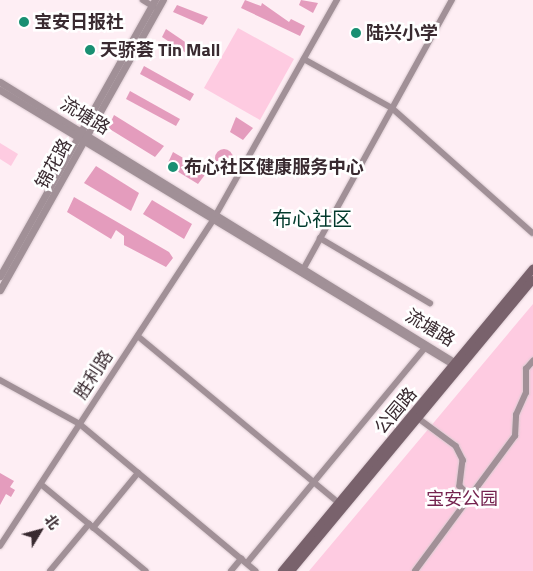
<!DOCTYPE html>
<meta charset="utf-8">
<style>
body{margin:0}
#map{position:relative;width:533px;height:571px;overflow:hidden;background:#feeef4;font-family:"Titillium Web","Noto Sans SC",sans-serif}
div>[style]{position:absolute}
.green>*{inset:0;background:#fecbe1}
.building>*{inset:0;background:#e49cbd}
.round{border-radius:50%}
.roads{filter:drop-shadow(0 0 1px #dbcbd1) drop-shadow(0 0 1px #dbcbd1)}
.minor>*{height:5.5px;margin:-2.75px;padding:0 2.75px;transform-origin:2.75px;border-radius:2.75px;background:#a19097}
.tertiary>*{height:7px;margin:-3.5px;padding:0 3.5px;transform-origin:3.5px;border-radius:3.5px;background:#a19097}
.secondary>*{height:8px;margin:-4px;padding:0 4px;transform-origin:4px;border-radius:4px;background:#79626c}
.dots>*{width:14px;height:14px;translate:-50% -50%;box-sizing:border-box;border:2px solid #fff;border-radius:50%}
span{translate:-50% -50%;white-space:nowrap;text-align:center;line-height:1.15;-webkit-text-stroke:5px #fff;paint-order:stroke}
.poi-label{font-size:18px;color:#392a30;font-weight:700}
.left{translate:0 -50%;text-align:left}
.street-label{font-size:18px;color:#392a30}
.park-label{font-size:18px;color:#75234f}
.quarter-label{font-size:20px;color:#013a2c}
.north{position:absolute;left:15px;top:506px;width:50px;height:50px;-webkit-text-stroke:4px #fff;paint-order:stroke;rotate:53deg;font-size:14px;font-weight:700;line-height:20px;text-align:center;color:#392a30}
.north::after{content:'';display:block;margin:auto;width:18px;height:22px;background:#392a30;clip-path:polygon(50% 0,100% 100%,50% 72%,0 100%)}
</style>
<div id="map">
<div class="green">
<i style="clip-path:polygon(238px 28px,294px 59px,260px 120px,204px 88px)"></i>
<i style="clip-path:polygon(0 143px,18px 154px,11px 166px,0 159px)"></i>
<i style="clip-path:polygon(533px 304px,533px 571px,309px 571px,430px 427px)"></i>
</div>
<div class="building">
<i style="clip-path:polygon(245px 0,261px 6px,262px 3px,289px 22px,291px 19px,305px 26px,300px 36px,241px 8px)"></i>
<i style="clip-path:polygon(301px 0,318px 3px,313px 13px,299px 5px)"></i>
<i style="clip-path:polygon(177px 5px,208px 17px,203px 25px,173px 12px)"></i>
<i style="clip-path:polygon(166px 29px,194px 48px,189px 55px,162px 37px)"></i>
<i style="clip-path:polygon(144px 66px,194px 94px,190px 101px,140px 74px)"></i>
<i style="clip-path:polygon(130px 91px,180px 119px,176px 126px,126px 99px)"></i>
<i style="clip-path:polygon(114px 115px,164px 146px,160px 151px,155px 157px,108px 128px)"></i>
<i style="clip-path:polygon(236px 117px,253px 128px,243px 140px,230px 132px)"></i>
<i class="round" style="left:215px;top:149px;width:18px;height:18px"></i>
<i style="clip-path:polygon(173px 152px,207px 172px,198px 184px,167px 165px)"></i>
<i style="clip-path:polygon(96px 166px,139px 193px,131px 211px,84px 183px)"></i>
<i style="clip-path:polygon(74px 197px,169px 252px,173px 258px,166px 267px,124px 245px,124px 236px,116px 230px,111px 239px,67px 212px)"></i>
<i style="clip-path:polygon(152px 200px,192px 224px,184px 239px,143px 214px)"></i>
<i style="clip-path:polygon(0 473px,14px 481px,10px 487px,15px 490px,11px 497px,6px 494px,0 505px)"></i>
</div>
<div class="roads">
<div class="minor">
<i style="left:143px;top:0;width:13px;rotate:32deg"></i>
<i style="left:304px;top:59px;width:101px;rotate:29.1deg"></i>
<i style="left:392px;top:108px;width:188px;rotate:41.6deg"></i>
<i style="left:320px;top:238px;width:128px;rotate:30.6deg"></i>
<i style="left:304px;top:268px;width:306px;rotate:-61.1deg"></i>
<i style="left:138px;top:336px;width:261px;rotate:39.7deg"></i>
<i style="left:0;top:380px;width:91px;rotate:28.8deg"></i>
<i style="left:80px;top:424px;width:229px;rotate:39.9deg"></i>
<i style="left:418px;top:418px;width:47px;rotate:36.4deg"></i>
<i style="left:456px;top:446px;width:16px;rotate:63deg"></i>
<i style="left:463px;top:460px;width:26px;rotate:97deg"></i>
<i style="left:460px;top:486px;width:16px;rotate:47deg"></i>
<i style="left:41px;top:484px;width:136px;rotate:39.6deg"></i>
<i style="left:93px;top:528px;width:71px;rotate:-50.7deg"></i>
<i style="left:0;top:546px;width:389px;rotate:-56.8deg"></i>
<i style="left:213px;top:220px;width:253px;rotate:-60.6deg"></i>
<i style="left:247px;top:563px;width:278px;rotate:-50.4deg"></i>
<i style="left:50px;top:571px;width:61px;rotate:-50.3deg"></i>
<i style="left:231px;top:571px;width:16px;rotate:-50deg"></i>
<i style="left:415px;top:571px;width:168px;rotate:-53.5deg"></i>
<i style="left:515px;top:436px;width:21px;rotate:-87deg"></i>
<i style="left:516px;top:415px;width:24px;rotate:-66deg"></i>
<i style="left:526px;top:393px;width:24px;rotate:-90deg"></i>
<i style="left:526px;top:369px;width:11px;rotate:-49deg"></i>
</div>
<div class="tertiary">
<i style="left:0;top:82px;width:539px;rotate:31.66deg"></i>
<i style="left:0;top:90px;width:535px;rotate:31.17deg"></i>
<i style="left:0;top:276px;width:317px;rotate:-60.7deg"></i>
<i style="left:0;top:290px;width:333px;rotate:-60.7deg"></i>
</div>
<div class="secondary">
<i style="left:282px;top:571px;width:393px;rotate:-50.3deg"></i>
<i style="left:291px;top:571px;width:378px;rotate:-50.3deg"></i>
</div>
</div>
<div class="dots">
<i style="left:24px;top:22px;background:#198f72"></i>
<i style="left:356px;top:33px;background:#198f72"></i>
<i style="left:90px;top:50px;background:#198f72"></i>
<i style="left:173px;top:167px;background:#198f72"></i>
</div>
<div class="poi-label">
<span class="left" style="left:34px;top:22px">宝安日报社</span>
<span class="left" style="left:366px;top:33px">陆兴小学</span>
<span class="left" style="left:100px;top:50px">天骄荟 Tin Mall</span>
<span class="left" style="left:184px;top:167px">布心社区健康服务中心</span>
</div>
<div class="street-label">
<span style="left:85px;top:116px;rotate:31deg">流塘路</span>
<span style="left:54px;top:164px;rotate:-61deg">锦花路</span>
<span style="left:430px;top:328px;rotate:31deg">流塘路</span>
<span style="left:94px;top:375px;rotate:-57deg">胜利路</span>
<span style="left:396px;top:411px;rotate:-50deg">公园路</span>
</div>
<div class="park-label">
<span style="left:462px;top:499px">宝安公园</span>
</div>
<div class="quarter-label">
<span style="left:312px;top:218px">布心社区</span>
</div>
<div class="north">北</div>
</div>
